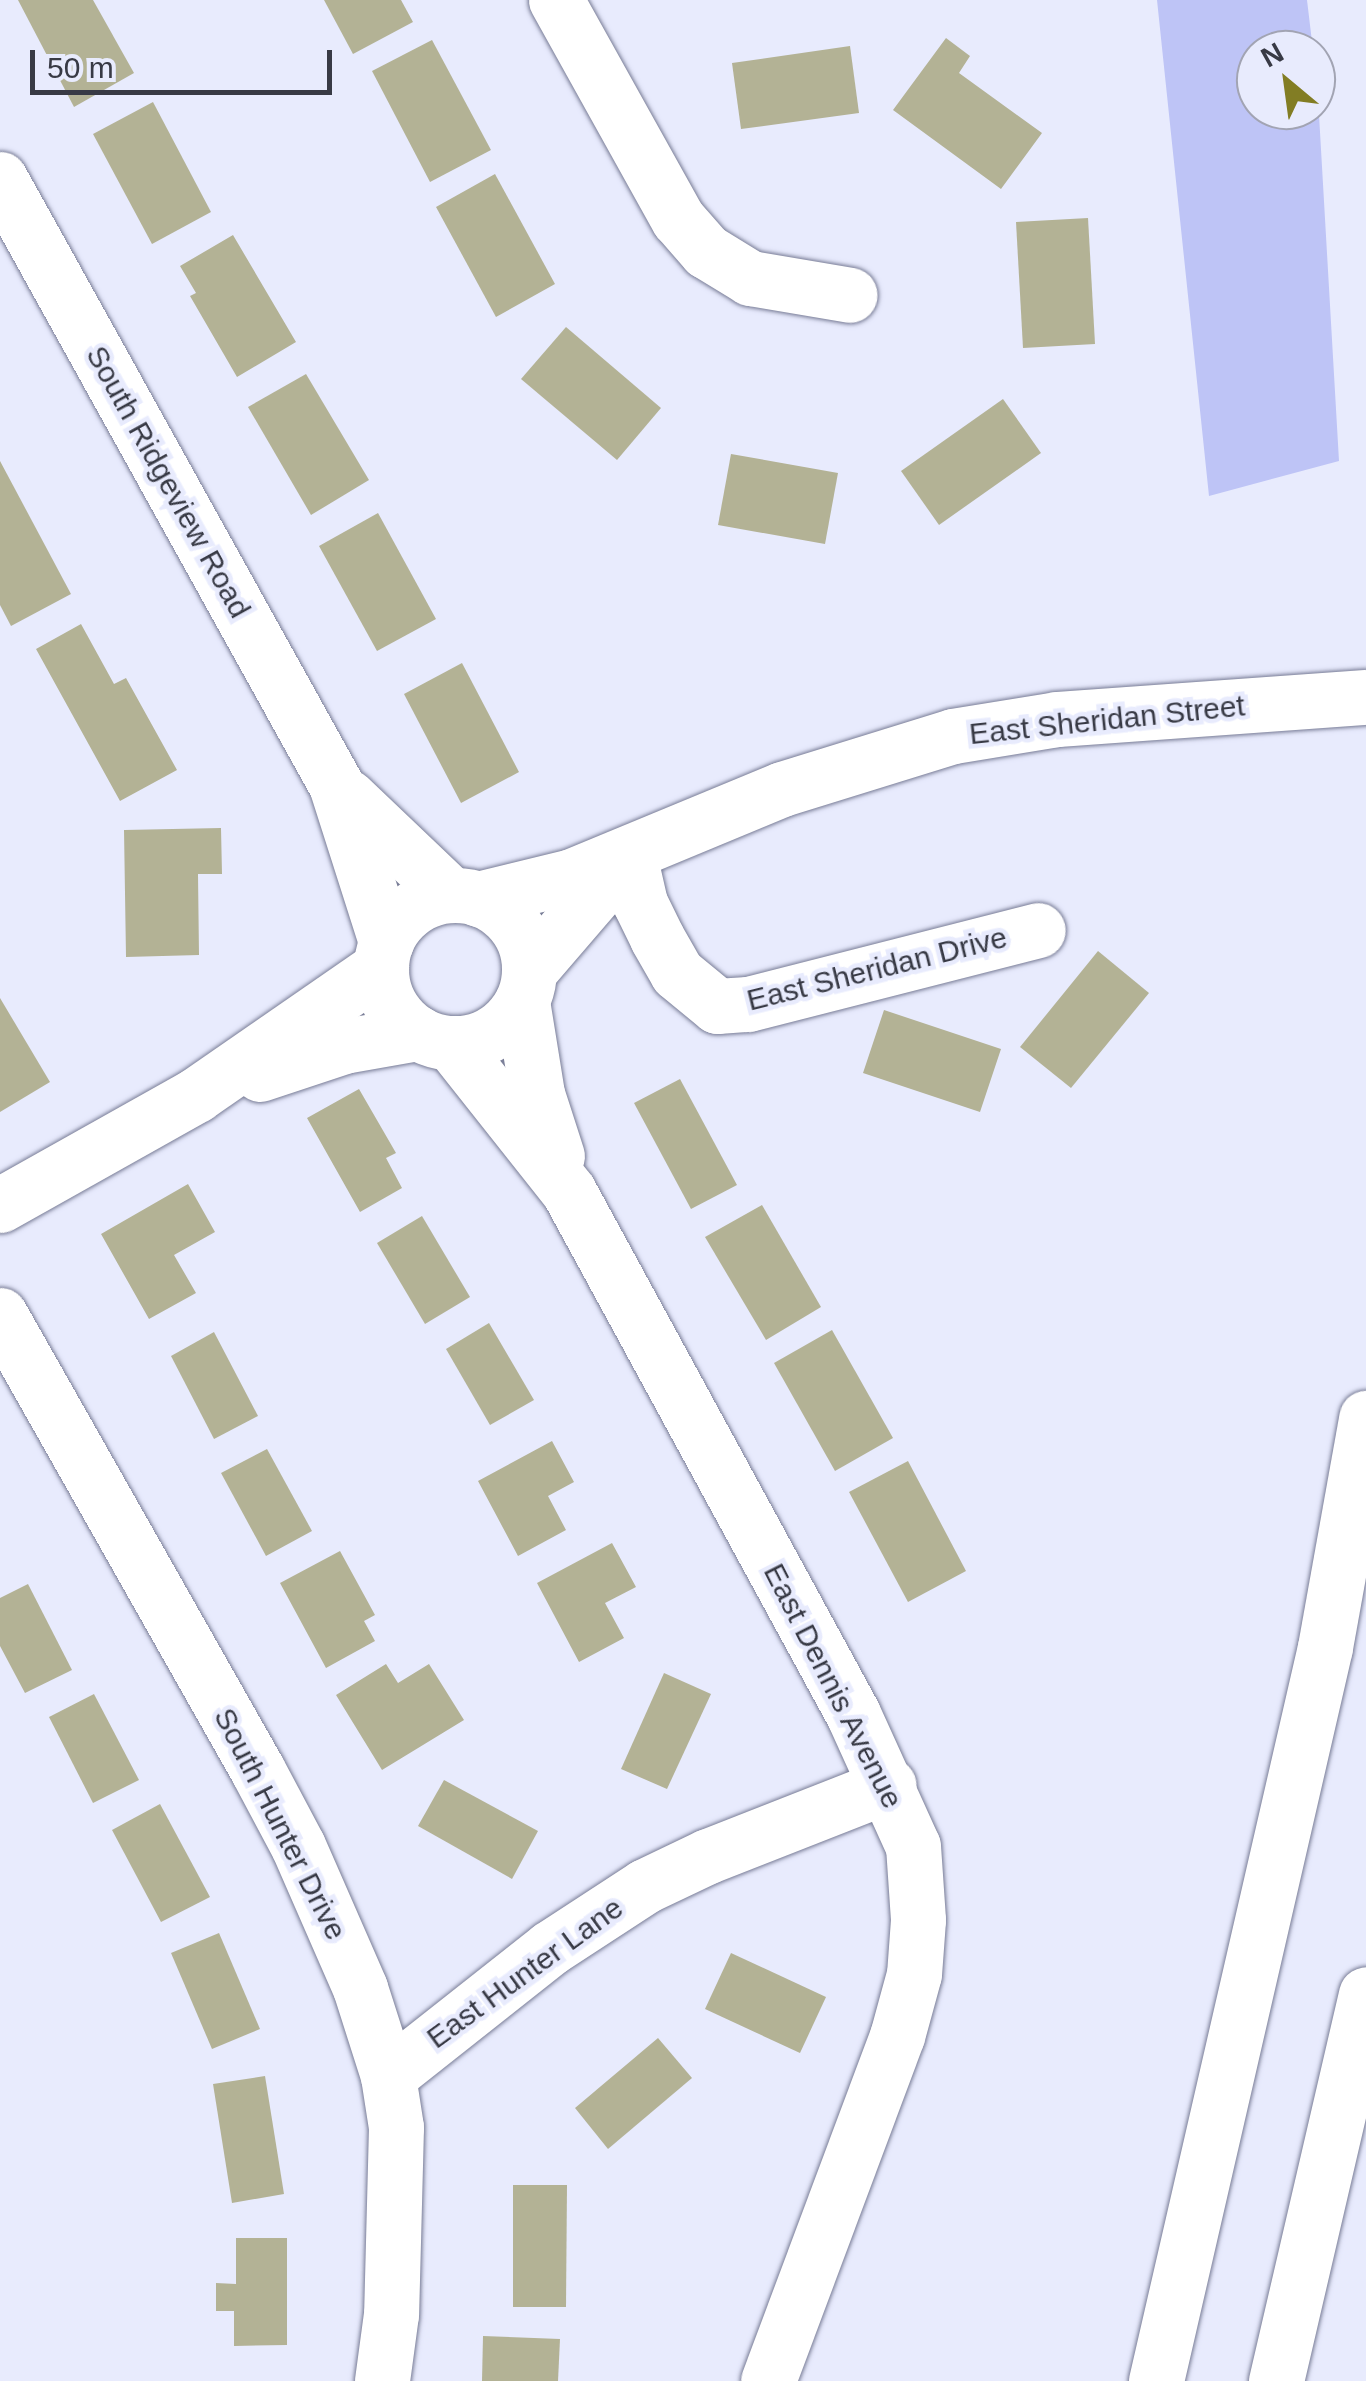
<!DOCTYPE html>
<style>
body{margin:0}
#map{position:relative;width:1366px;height:2381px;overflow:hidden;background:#e8ebfd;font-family:Arial,sans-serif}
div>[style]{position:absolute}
.green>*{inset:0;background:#bec4f6}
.building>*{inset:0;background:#b3b295}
.roads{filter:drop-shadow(0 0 2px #787c96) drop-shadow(0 0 2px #787c96)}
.minor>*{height:55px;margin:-27.5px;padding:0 27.5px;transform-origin:27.5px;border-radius:27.5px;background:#fff}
.major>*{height:55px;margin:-27.5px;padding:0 27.5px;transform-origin:27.5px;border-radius:27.5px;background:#fff}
.major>.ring{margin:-27.5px;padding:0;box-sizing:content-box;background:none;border:55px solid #fff;border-radius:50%}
.highway>*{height:55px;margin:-27.5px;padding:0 27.5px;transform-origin:27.5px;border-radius:27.5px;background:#fff}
span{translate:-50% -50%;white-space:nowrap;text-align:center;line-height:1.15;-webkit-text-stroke:9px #e8ebfd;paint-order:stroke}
.street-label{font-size:30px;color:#383a45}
.north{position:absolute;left:1236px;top:30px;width:100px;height:100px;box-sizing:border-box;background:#e8ebfd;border:2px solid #a2a4b3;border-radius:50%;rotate:331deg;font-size:28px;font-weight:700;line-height:40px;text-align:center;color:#383a45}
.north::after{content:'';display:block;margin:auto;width:35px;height:45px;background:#827d24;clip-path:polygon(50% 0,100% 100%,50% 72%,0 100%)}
.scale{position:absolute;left:30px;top:50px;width:302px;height:45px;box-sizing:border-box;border:5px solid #383a45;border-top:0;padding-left:12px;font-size:30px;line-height:35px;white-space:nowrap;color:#383a45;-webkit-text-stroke:8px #e8ebfd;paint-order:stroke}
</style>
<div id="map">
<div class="green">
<i style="clip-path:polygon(1157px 0,1307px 0,1313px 50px,1256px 50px,1256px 110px,1316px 110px,1316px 72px,1317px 80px,1339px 461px,1209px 496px)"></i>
</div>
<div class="building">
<i style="clip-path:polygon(18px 0,93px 0,134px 73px,74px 107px)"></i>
<i style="clip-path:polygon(324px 0,401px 0,413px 22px,353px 54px)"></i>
<i style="clip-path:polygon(946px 38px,970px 56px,959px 73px,1042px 133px,1001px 189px,893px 110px)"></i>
<i style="clip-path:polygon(432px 40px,491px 150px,430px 182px,372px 71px)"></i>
<i style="clip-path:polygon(850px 46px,859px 113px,741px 129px,732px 63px)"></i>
<i style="clip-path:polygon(153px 102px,211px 212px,152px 244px,93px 134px)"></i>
<i style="clip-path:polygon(495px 174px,555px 284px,496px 317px,436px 207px)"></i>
<i style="clip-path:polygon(1088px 218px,1095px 344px,1023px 348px,1016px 222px)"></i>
<i style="clip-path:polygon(233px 235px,296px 342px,237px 377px,190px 296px,196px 293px,180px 266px)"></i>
<i style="clip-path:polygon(566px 327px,661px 408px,617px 460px,521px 379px)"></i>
<i style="clip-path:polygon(306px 374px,369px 480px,311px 515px,248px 407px)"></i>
<i style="clip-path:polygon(1003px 399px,1041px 453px,939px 525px,901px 471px)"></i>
<i style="clip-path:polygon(731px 454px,838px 473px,825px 544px,718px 525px)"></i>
<i style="clip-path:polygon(0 461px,71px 594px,11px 626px,0 605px)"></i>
<i style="clip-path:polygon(378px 513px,436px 619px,377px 651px,319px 546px)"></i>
<i style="clip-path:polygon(81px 624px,114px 684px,126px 678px,177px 770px,120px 801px,36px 649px)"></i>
<i style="clip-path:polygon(462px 663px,519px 772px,461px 803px,404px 694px)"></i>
<i style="clip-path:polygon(221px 828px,222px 874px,198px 874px,199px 955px,126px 957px,124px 830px)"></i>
<i style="clip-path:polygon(1098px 951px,1149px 993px,1071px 1088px,1020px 1047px)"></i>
<i style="clip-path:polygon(0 998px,50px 1082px,0 1112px)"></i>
<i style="clip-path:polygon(884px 1010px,1001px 1049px,980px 1112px,863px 1073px)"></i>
<i style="clip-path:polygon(680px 1079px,737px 1185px,691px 1209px,634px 1103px)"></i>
<i style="clip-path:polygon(359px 1089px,396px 1153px,386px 1158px,402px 1188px,360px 1212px,307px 1118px)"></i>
<i style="clip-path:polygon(188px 1184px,215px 1232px,174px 1255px,196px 1293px,149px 1319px,101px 1234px)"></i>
<i style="clip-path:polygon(762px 1205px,821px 1307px,766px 1340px,705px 1237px)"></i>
<i style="clip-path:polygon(422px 1216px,470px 1297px,425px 1324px,377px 1243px)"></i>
<i style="clip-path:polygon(489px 1323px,534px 1400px,490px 1425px,446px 1349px)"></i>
<i style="clip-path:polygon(832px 1330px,893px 1438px,835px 1471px,774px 1363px)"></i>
<i style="clip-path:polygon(214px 1332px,258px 1416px,214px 1439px,171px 1356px)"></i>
<i style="clip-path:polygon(552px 1441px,574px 1482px,548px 1496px,566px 1530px,518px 1556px,478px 1481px)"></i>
<i style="clip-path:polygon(267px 1449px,312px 1531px,266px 1556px,221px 1473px)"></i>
<i style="clip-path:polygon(908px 1461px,966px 1571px,908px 1602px,849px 1492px)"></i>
<i style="clip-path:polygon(612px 1543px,636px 1587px,605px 1603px,624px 1638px,579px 1662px,537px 1583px)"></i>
<i style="clip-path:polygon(340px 1551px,375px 1615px,364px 1621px,375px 1641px,326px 1668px,280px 1583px)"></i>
<i style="clip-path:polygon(28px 1584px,72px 1670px,25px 1693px,0 1646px,0 1598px)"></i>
<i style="clip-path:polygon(386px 1664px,398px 1683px,429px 1664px,464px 1720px,382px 1770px,336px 1695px)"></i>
<i style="clip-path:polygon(664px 1673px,711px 1694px,667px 1789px,621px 1769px)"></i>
<i style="clip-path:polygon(94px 1694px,139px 1780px,93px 1803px,49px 1717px)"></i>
<i style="clip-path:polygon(444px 1780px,538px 1831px,512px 1879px,418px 1826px)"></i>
<i style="clip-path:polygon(160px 1804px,210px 1897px,161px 1922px,112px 1830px)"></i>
<i style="clip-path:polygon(219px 1933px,260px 2029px,212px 2049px,171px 1953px)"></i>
<i style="clip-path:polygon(731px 1953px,826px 1997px,800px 2053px,705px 2009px)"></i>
<i style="clip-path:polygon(658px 2038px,692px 2078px,608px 2149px,575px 2108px)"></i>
<i style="clip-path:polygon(265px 2076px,284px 2194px,232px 2203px,213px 2084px)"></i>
<i style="clip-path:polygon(513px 2185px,567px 2185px,566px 2307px,513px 2307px)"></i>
<i style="clip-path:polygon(236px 2238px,287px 2238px,287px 2345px,234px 2346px,234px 2311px,216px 2311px,216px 2283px,236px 2284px)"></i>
<i style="clip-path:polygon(483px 2336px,560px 2339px,558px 2381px,482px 2381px)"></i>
</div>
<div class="roads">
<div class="minor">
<i style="left:556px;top:0;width:251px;rotate:60.9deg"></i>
<i style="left:678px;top:219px;width:43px;rotate:48.8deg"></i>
<i style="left:706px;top:251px;width:52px;rotate:31.5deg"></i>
<i style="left:750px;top:278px;width:101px;rotate:9.6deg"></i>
<i style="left:629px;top:855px;width:49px;rotate:77.1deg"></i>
<i style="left:640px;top:903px;width:39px;rotate:64deg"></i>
<i style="left:657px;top:938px;width:40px;rotate:60.3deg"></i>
<i style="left:677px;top:973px;width:52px;rotate:39.5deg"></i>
<i style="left:717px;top:1006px;width:31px;rotate:-4deg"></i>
<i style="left:748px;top:1004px;width:299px;rotate:-14.3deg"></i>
<i style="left:522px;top:1001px;width:94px;rotate:80.8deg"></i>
<i style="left:537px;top:1094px;width:65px;rotate:72.1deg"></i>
<i style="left:451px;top:1043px;width:190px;rotate:51.6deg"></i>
<i style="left:569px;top:1192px;width:594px;rotate:61.45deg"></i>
<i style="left:853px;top:1714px;width:145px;rotate:65.6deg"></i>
<i style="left:913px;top:1846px;width:74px;rotate:86.1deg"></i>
<i style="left:918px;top:1920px;width:54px;rotate:94.2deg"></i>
<i style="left:914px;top:1974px;width:64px;rotate:105.3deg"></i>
<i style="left:897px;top:2036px;width:368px;rotate:110.5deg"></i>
<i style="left:260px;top:1074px;width:89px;rotate:-18.4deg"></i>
<i style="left:344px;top:1046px;width:75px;rotate:-10deg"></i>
<i style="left:0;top:1205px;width:225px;rotate:-29.3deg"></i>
<i style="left:196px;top:1095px;width:225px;rotate:-34.7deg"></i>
<i style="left:0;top:1315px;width:522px;rotate:60.49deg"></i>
<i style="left:257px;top:1769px;width:87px;rotate:62deg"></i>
<i style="left:298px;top:1846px;width:155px;rotate:66.4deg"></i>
<i style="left:360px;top:1988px;width:92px;rotate:72.3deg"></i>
<i style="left:388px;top:2076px;width:52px;rotate:81.1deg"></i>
<i style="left:396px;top:2127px;width:187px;rotate:91.5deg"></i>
<i style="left:391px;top:2314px;width:68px;rotate:97.7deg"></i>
<i style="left:388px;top:2076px;width:206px;rotate:-38.3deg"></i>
<i style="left:550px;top:1948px;width:113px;rotate:-33.1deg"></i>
<i style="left:645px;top:1886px;width:70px;rotate:-25.5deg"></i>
<i style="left:708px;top:1856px;width:194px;rotate:-21.4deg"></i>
</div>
<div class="major">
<i style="left:0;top:179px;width:693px;rotate:60.99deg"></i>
<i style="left:336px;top:785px;width:165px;rotate:72.3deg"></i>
<i style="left:348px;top:797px;width:142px;rotate:43.6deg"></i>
<i class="ring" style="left:381px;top:895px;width:93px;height:93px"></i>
<i style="left:478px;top:899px;width:97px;rotate:-13.7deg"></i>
<i style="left:572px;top:876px;width:227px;rotate:-22.5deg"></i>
<i style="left:782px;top:789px;width:179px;rotate:-17.2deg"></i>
<i style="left:953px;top:736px;width:105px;rotate:-9.3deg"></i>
<i style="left:1057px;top:719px;width:310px;rotate:-4.1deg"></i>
<i style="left:529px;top:971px;width:150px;rotate:-49.3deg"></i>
</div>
<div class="highway">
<i style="left:1156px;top:2381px;width:753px;rotate:-77.03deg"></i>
<i style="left:1325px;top:1647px;width:233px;rotate:-79.8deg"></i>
<i style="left:1276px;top:2381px;width:397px;rotate:-76.9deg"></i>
</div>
</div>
<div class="street-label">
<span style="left:168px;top:482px;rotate:61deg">South Ridgeview Road</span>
<span style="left:1107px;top:720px;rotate:-6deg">East Sheridan Street</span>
<span style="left:877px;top:969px;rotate:-14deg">East Sheridan Drive</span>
<span style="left:833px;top:1686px;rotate:63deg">East Dennis Avenue</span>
<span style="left:280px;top:1824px;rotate:63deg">South Hunter Drive</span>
<span style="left:525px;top:1973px;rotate:-36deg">East Hunter Lane</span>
</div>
<div class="north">N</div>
<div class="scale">50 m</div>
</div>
